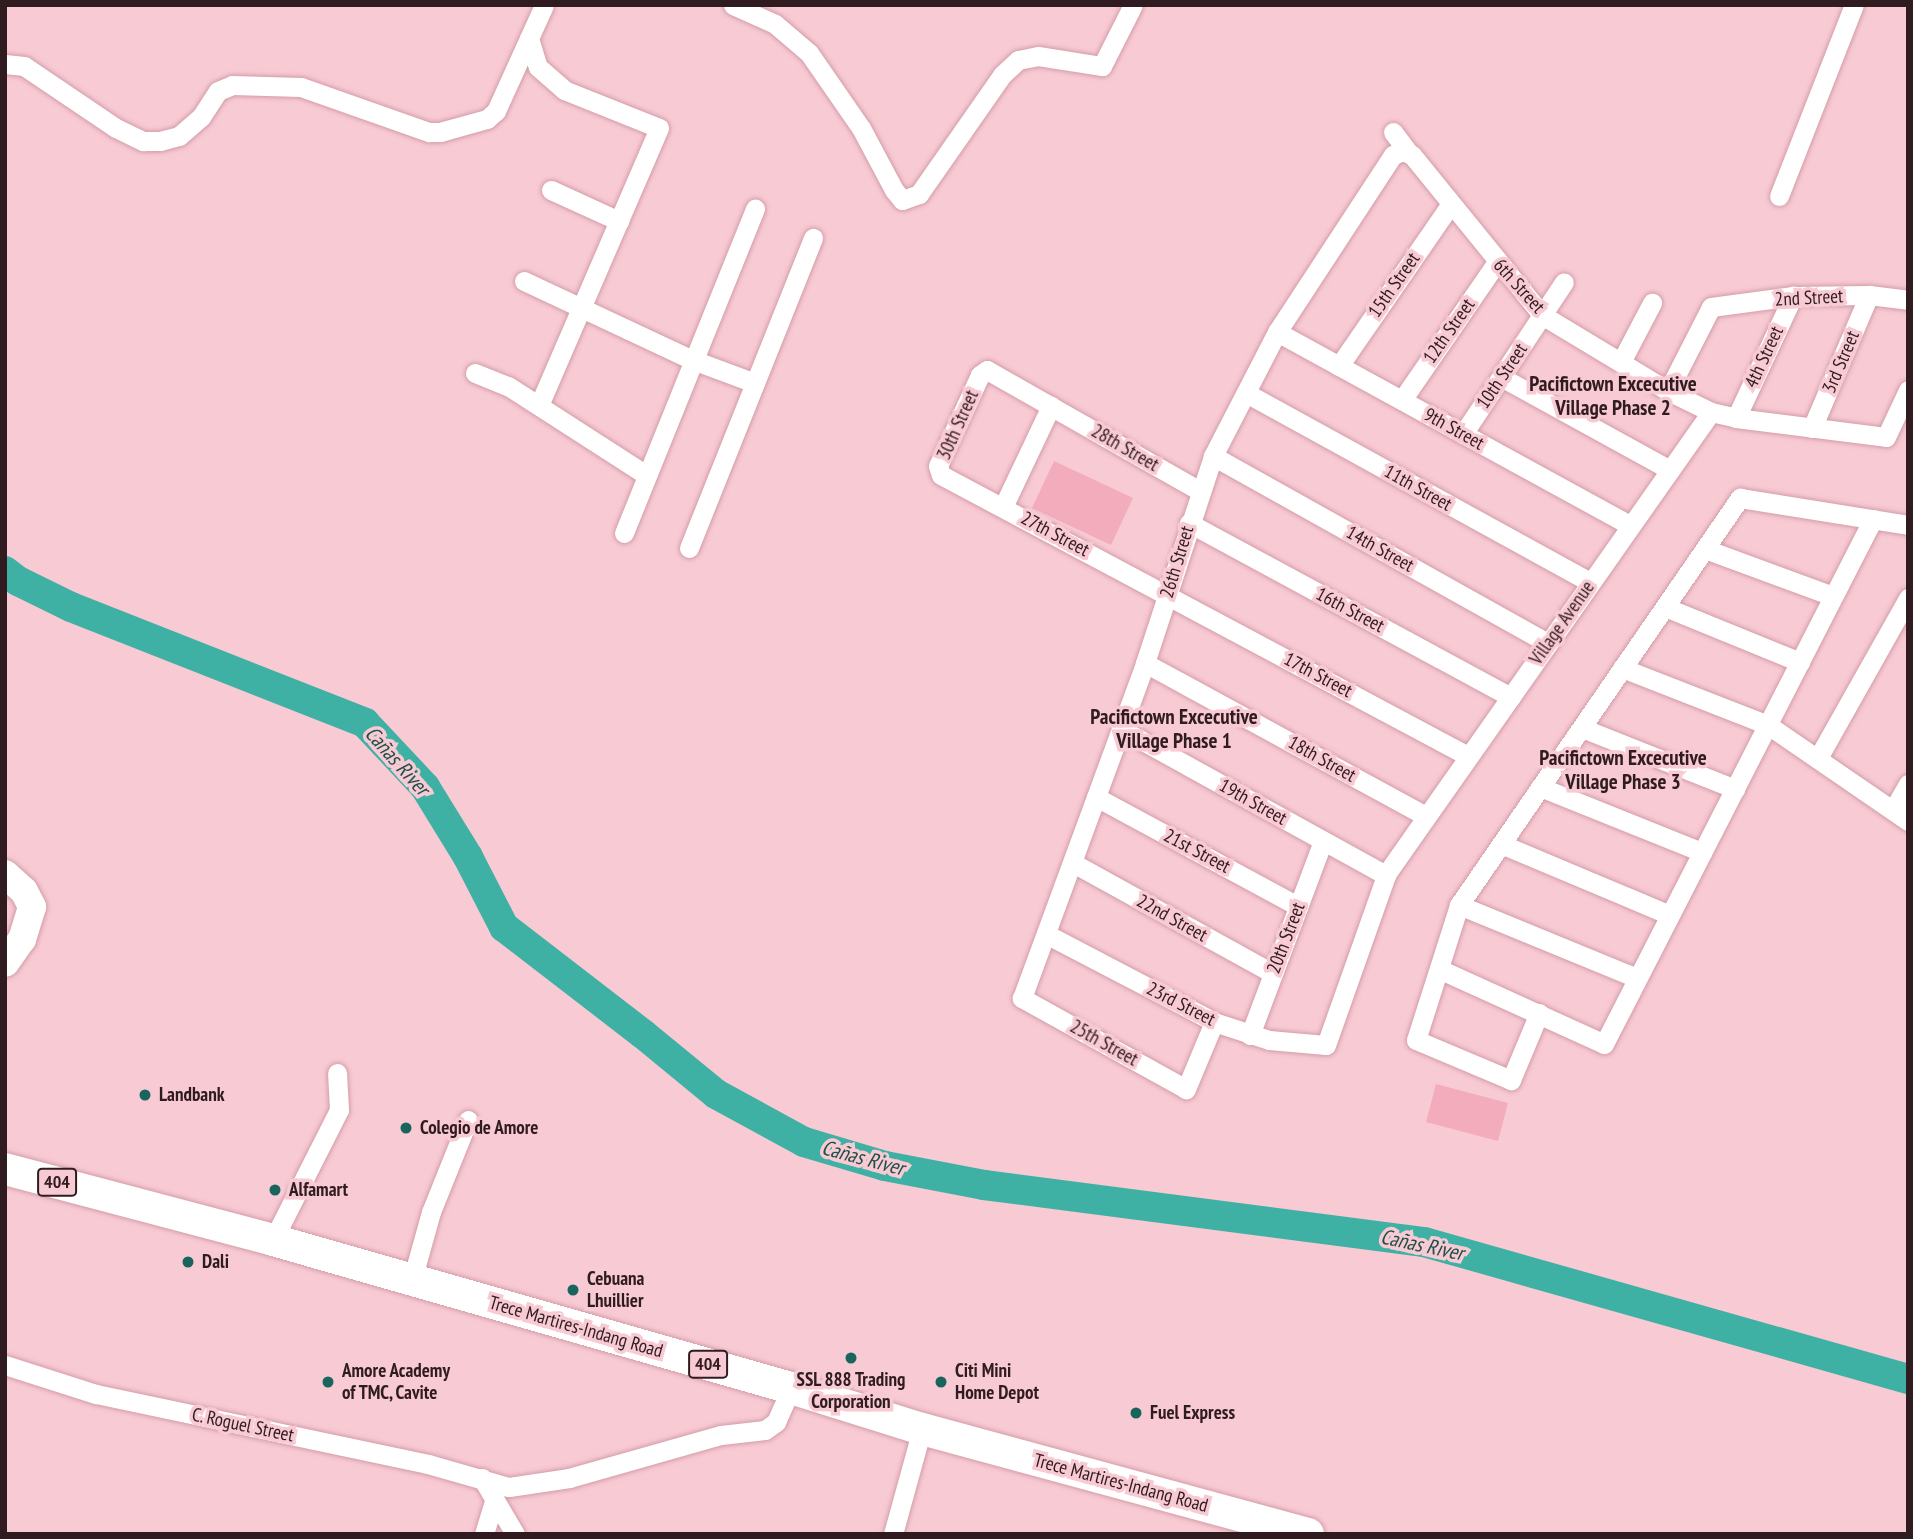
<!DOCTYPE html>
<meta charset="utf-8">
<style>
body{margin:0}
#map{position:relative;width:1913px;height:1539px;overflow:hidden;background:#f8cad3;font-family:"PT Sans Narrow",sans-serif}
div>[style]{position:absolute}
.green>*{inset:0;background:#f2acbb}
.river>*{height:30px;margin:-15px;padding:0 15px;transform-origin:15px;border-radius:15px;background:#3fb0a4}
.roads{filter:drop-shadow(0 0 2px #d39da8) drop-shadow(0 0 2px #d39da8)}
.street>*{height:19px;margin:-9.5px;padding:0 9.5px;transform-origin:9.5px;border-radius:9.5px;background:#fff}
.secondary>*{height:28px;margin:-14px;padding:0 14px;transform-origin:14px;border-radius:14px;background:#fff}
.primary>*{height:32px;margin:-16px;padding:0 16px;transform-origin:16px;border-radius:16px;background:#fff}
.dots>*{width:19px;height:19px;translate:-50% -50%;box-sizing:border-box;border:4px solid #f8cad3;border-radius:50%}
span{translate:-50% -50%;white-space:nowrap;text-align:center;line-height:1.15;-webkit-text-stroke:7px #f8cad3;paint-order:stroke}
.shield-label span{padding:2px 5px;background:#f8cad3;border:2px solid;border-radius:5px;-webkit-text-stroke-width:0}
.shield-label{font-size:18px;color:#301c20;font-weight:700}
.street-label{font-size:19px;color:#301c20}
.poi-label{font-size:19px;color:#301c20;font-weight:700}
.left{translate:0 -50%;text-align:left}
.neighbourhood-label{font-size:21px;color:#301c20;font-weight:700}
.water-label{font-size:21px;color:#1f4f4a;font-style:italic}
.frame{position:absolute;inset:0;border:7px solid #301c20;pointer-events:none}
</style>
<div id="map">
<div class="green">
<i style="clip-path:polygon(1054px 461px,1133px 498px,1111px 545px,1032px 508px)"></i>
<i style="clip-path:polygon(1436px 1084px,1508px 1103px,1498px 1141px,1426px 1122px)"></i>
</div>
<div class="river">
<i style="left:5px;top:571px;width:16px;rotate:38deg"></i>
<i style="left:18px;top:581px;width:59px;rotate:26.1deg"></i>
<i style="left:71px;top:607px;width:316px;rotate:21.5deg"></i>
<i style="left:365px;top:723px;width:88px;rotate:46.8deg"></i>
<i style="left:425px;top:787px;width:82px;rotate:58.4deg"></i>
<i style="left:468px;top:857px;width:79px;rotate:62.8deg"></i>
<i style="left:504px;top:927px;width:175px;rotate:37.6deg"></i>
<i style="left:643px;top:1034px;width:94px;rotate:39.4deg"></i>
<i style="left:716px;top:1094px;width:100px;rotate:28.6deg"></i>
<i style="left:804px;top:1142px;width:84px;rotate:16.5deg"></i>
<i style="left:885px;top:1166px;width:101px;rotate:10.9deg"></i>
<i style="left:984px;top:1185px;width:444px;rotate:7.4deg"></i>
<i style="left:1424px;top:1242px;width:503px;rotate:15.8deg"></i>
</div>
<div class="roads">
<div class="street">
<i style="left:733px;top:5px;width:46px;rotate:24.3deg"></i>
<i style="left:775px;top:24px;width:45px;rotate:40.5deg"></i>
<i style="left:809px;top:53px;width:91px;rotate:55.3deg"></i>
<i style="left:861px;top:128px;width:70px;rotate:62deg"></i>
<i style="left:894px;top:190px;width:13px;rotate:51deg"></i>
<i style="left:902px;top:200px;width:18px;rotate:-19deg"></i>
<i style="left:919px;top:194px;width:145px;rotate:-55.1deg"></i>
<i style="left:1002px;top:75px;width:22px;rotate:-43deg"></i>
<i style="left:1018px;top:60px;width:20px;rotate:-11deg"></i>
<i style="left:1038px;top:56px;width:65px;rotate:8.9deg"></i>
<i style="left:1102px;top:66px;width:68px;rotate:-63.1deg"></i>
<i style="left:529px;top:38px;width:30px;rotate:73deg"></i>
<i style="left:538px;top:67px;width:35px;rotate:41deg"></i>
<i style="left:564px;top:90px;width:102px;rotate:21.8deg"></i>
<i style="left:659px;top:128px;width:302px;rotate:113.4deg"></i>
<i style="left:5px;top:64px;width:19px;rotate:6deg"></i>
<i style="left:24px;top:66px;width:111px;rotate:34deg"></i>
<i style="left:116px;top:128px;width:30px;rotate:26deg"></i>
<i style="left:143px;top:141px;width:17px"></i>
<i style="left:160px;top:141px;width:20px;rotate:-15deg"></i>
<i style="left:179px;top:136px;width:29px;rotate:-41deg"></i>
<i style="left:201px;top:117px;width:31px;rotate:-57deg"></i>
<i style="left:218px;top:91px;width:15px;rotate:-23deg"></i>
<i style="left:232px;top:85px;width:69px;rotate:1.7deg"></i>
<i style="left:301px;top:87px;width:136px;rotate:19.4deg"></i>
<i style="left:429px;top:132px;width:11px"></i>
<i style="left:440px;top:132px;width:49px;rotate:-15.5deg"></i>
<i style="left:487px;top:119px;width:12px;rotate:-42deg"></i>
<i style="left:496px;top:111px;width:116px;rotate:-65.6deg"></i>
<i style="left:1393px;top:132px;width:25px;rotate:53deg"></i>
<i style="left:551px;top:190px;width:75px;rotate:24.5deg"></i>
<i style="left:1779px;top:196px;width:205px;rotate:-68.6deg"></i>
<i style="left:524px;top:281px;width:187px;rotate:25.1deg"></i>
<i style="left:693px;top:360px;width:66px;rotate:20.4deg"></i>
<i style="left:1277px;top:332px;width:402px;rotate:28.7deg"></i>
<i style="left:1621px;top:362px;width:67px;rotate:-62.3deg"></i>
<i style="left:1339px;top:366px;width:196px;rotate:-55.4deg"></i>
<i style="left:475px;top:373px;width:35px;rotate:22deg"></i>
<i style="left:508px;top:386px;width:164px;rotate:32.8deg"></i>
<i style="left:1501px;top:377px;width:193px;rotate:28.8deg"></i>
<i style="left:1668px;top:391px;width:94px;rotate:-62.9deg"></i>
<i style="left:1711px;top:307px;width:83px;rotate:-7.6deg"></i>
<i style="left:1793px;top:296px;width:76px;rotate:-0.8deg"></i>
<i style="left:1869px;top:295px;width:39px;rotate:7deg"></i>
<i style="left:1246px;top:393px;width:393px;rotate:28.8deg"></i>
<i style="left:1402px;top:400px;width:168px;rotate:-55.5deg"></i>
<i style="left:1736px;top:418px;width:135px;rotate:-65deg"></i>
<i style="left:1812px;top:428px;width:145px;rotate:-66.8deg"></i>
<i style="left:1463px;top:434px;width:182px;rotate:-56.4deg"></i>
<i style="left:1213px;top:456px;width:383px;rotate:29.2deg"></i>
<i style="left:1200px;top:491px;width:245px;rotate:-150.4deg"></i>
<i style="left:987px;top:370px;width:9px;rotate:144deg"></i>
<i style="left:980px;top:375px;width:100px;rotate:114.8deg"></i>
<i style="left:938px;top:466px;width:9px;rotate:72deg"></i>
<i style="left:941px;top:475px;width:597px;rotate:28.07deg"></i>
<i style="left:1003px;top:507px;width:112px;rotate:-64.6deg"></i>
<i style="left:1189px;top:523px;width:366px;rotate:28.4deg"></i>
<i style="left:624px;top:533px;width:350px;rotate:-68deg"></i>
<i style="left:689px;top:548px;width:334px;rotate:-68.2deg"></i>
<i style="left:1705px;top:549px;width:136px;rotate:20.2deg"></i>
<i style="left:1665px;top:607px;width:146px;rotate:22.2deg"></i>
<i style="left:1145px;top:663px;width:320px;rotate:28.6deg"></i>
<i style="left:1622px;top:668px;width:157px;rotate:21.3deg"></i>
<i style="left:1768px;top:725px;width:170px;rotate:34.4deg"></i>
<i style="left:1582px;top:728px;width:165px;rotate:21.7deg"></i>
<i style="left:1121px;top:729px;width:303px;rotate:28.9deg"></i>
<i style="left:1818px;top:758px;width:184px;rotate:-60.6deg"></i>
<i style="left:1540px;top:787px;width:175px;rotate:21.9deg"></i>
<i style="left:1096px;top:797px;width:230px;rotate:28.4deg"></i>
<i style="left:1893px;top:810px;width:30px;rotate:-60deg"></i>
<i style="left:1501px;top:844px;width:183px;rotate:22.8deg"></i>
<i style="left:1073px;top:863px;width:227px;rotate:28.9deg"></i>
<i style="left:1459px;top:905px;width:192px;rotate:22.3deg"></i>
<i style="left:1046px;top:934px;width:190px;rotate:27.6deg"></i>
<i style="left:1214px;top:1022px;width:58px;rotate:18.1deg"></i>
<i style="left:1269px;top:1040px;width:57px;rotate:5deg"></i>
<i style="left:1326px;top:1045px;width:182px;rotate:-70.5deg"></i>
<i style="left:1387px;top:873px;width:563px;rotate:-54.9deg"></i>
<i style="left:1711px;top:412px;width:26px;rotate:13deg"></i>
<i style="left:1736px;top:418px;width:151px;rotate:7.2deg"></i>
<i style="left:1886px;top:437px;width:52px;rotate:-64.9deg"></i>
<i style="left:1439px;top:969px;width:181px;rotate:24.4deg"></i>
<i style="left:1604px;top:1044px;width:590px;rotate:-62.87deg"></i>
<i style="left:1539px;top:1013px;width:73px;rotate:112.7deg"></i>
<i style="left:1511px;top:1080px;width:103px;rotate:-157.2deg"></i>
<i style="left:1416px;top:1040px;width:142px;rotate:-72.3deg"></i>
<i style="left:1459px;top:905px;width:495px;rotate:-55.4deg"></i>
<i style="left:1740px;top:498px;width:170px;rotate:9.1deg"></i>
<i style="left:1214px;top:1022px;width:73px;rotate:112.7deg"></i>
<i style="left:1186px;top:1089px;width:188px;rotate:-151deg"></i>
<i style="left:1022px;top:998px;width:357px;rotate:-69.8deg"></i>
<i style="left:1145px;top:663px;width:218px;rotate:-71.8deg"></i>
<i style="left:1213px;top:456px;width:140px;rotate:-62.7deg"></i>
<i style="left:1277px;top:332px;width:212px;rotate:-56.8deg"></i>
<i style="left:1393px;top:155px;width:11px;rotate:-22deg"></i>
<i style="left:1403px;top:151px;width:10px;rotate:24deg"></i>
<i style="left:1412px;top:155px;width:206px;rotate:50.9deg"></i>
<i style="left:1542px;top:315px;width:147px;rotate:31.1deg"></i>
<i style="left:1668px;top:391px;width:48px;rotate:26deg"></i>
<i style="left:1250px;top:1035px;width:207px;rotate:-69.4deg"></i>
<i style="left:273px;top:1240px;width:146px;rotate:-63.1deg"></i>
<i style="left:339px;top:1110px;width:37px;rotate:-93deg"></i>
<i style="left:412px;top:1280px;width:71px;rotate:-74.4deg"></i>
<i style="left:431px;top:1212px;width:99px;rotate:-68.1deg"></i>
<i style="left:5px;top:1365px;width:96px;rotate:17.7deg"></i>
<i style="left:96px;top:1394px;width:339px;rotate:11.9deg"></i>
<i style="left:428px;top:1464px;width:84px;rotate:15.9deg"></i>
<i style="left:509px;top:1487px;width:61px;rotate:-8.5deg"></i>
<i style="left:569px;top:1478px;width:158px;rotate:-15.8deg"></i>
<i style="left:721px;top:1435px;width:44px;rotate:-6.5deg"></i>
<i style="left:765px;top:1430px;width:14px;rotate:-36deg"></i>
<i style="left:776px;top:1422px;width:37px;rotate:-66deg"></i>
<i style="left:482px;top:1478px;width:65px;rotate:59.5deg"></i>
<i style="left:484px;top:1534px;width:37px;rotate:-73deg"></i>
<i style="left:893px;top:1534px;width:109px;rotate:-74.6deg"></i>
</div>
<div class="secondary">
<i style="left:5px;top:874px;width:25px;rotate:42deg"></i>
<i style="left:24px;top:891px;width:18px;rotate:63deg"></i>
<i style="left:32px;top:907px;width:34px;rotate:107deg"></i>
<i style="left:22px;top:939px;width:29px;rotate:125deg"></i>
</div>
<div class="primary">
<i style="left:5px;top:1169px;width:277px;rotate:14.8deg"></i>
<i style="left:273px;top:1240px;width:539px;rotate:15.95deg"></i>
<i style="left:791px;top:1388px;width:137px;rotate:17.4deg"></i>
<i style="left:922px;top:1429px;width:400px;rotate:15.2deg"></i>
</div>
</div>
<div class="dots">
<i style="left:145px;top:1095px;background:#19645d"></i>
<i style="left:406px;top:1128px;background:#19645d"></i>
<i style="left:275px;top:1190px;background:#19645d"></i>
<i style="left:188px;top:1262px;background:#19645d"></i>
<i style="left:573px;top:1290px;background:#19645d"></i>
<i style="left:851px;top:1358px;background:#19645d"></i>
<i style="left:328px;top:1382px;background:#19645d"></i>
<i style="left:941px;top:1382px;background:#19645d"></i>
<i style="left:1136px;top:1413px;background:#19645d"></i>
</div>
<div class="shield-label">
<span style="left:57px;top:1182px">404</span>
<span style="left:708px;top:1364px">404</span>
</div>
<div class="street-label">
<span style="left:1394px;top:285px;rotate:-55deg">15th Street</span>
<span style="left:1519px;top:286px;rotate:48deg">6th Street</span>
<span style="left:1809px;top:298px;rotate:-3deg">2nd Street</span>
<span style="left:1449px;top:331px;rotate:-55deg">12th Street</span>
<span style="left:1764px;top:357px;rotate:-65deg">4th Street</span>
<span style="left:1841px;top:362px;rotate:-67deg">3rd Street</span>
<span style="left:1502px;top:376px;rotate:-56deg">10th Street</span>
<span style="left:958px;top:425px;rotate:-66deg">30th Street</span>
<span style="left:1454px;top:429px;rotate:29deg">9th Street</span>
<span style="left:1125px;top:448px;rotate:30deg">28th Street</span>
<span style="left:1418px;top:488px;rotate:29deg">11th Street</span>
<span style="left:1055px;top:534px;rotate:28deg">27th Street</span>
<span style="left:1380px;top:549px;rotate:29deg">14th Street</span>
<span style="left:1177px;top:562px;rotate:-73deg">26th Street</span>
<span style="left:1350px;top:610px;rotate:28deg">16th Street</span>
<span style="left:1562px;top:623px;rotate:-55deg">Village Avenue</span>
<span style="left:1318px;top:675px;rotate:28deg">17th Street</span>
<span style="left:1322px;top:759px;rotate:29deg">18th Street</span>
<span style="left:1253px;top:802px;rotate:29deg">19th Street</span>
<span style="left:1197px;top:851px;rotate:28deg">21st Street</span>
<span style="left:1172px;top:918px;rotate:29deg">22nd Street</span>
<span style="left:1286px;top:938px;rotate:-69deg">20th Street</span>
<span style="left:1181px;top:1004px;rotate:27deg">23rd Street</span>
<span style="left:1104px;top:1043px;rotate:29deg">25th Street</span>
<span style="left:576px;top:1327px;rotate:16deg">Trece Martires-Indang Road</span>
<span style="left:243px;top:1425px;rotate:12deg">C. Roguel Street</span>
<span style="left:1121px;top:1483px;rotate:15deg">Trece Martires-Indang Road</span>
</div>
<div class="poi-label">
<span class="left" style="left:159px;top:1095px">Landbank</span>
<span class="left" style="left:420px;top:1128px">Colegio de Amore</span>
<span class="left" style="left:289px;top:1190px">Alfamart</span>
<span class="left" style="left:202px;top:1262px">Dali</span>
<span class="left" style="left:587px;top:1290px">Cebuana<br>Lhuillier</span>
<span class="left" style="left:342px;top:1382px">Amore Academy<br>of TMC, Cavite</span>
<span class="left" style="left:955px;top:1382px">Citi Mini<br>Home Depot</span>
<span style="left:851px;top:1391px">SSL 888 Trading<br>Corporation</span>
<span class="left" style="left:1150px;top:1413px">Fuel Express</span>
</div>
<div class="neighbourhood-label">
<span style="left:1613px;top:396px">Pacifictown Excecutive<br>Village Phase 2</span>
<span style="left:1174px;top:729px">Pacifictown Excecutive<br>Village Phase 1</span>
<span style="left:1623px;top:770px">Pacifictown Excecutive<br>Village Phase 3</span>
</div>
<div class="water-label">
<span style="left:397px;top:761px;rotate:48deg">Cañas River</span>
<span style="left:863px;top:1158px;rotate:15deg">Cañas River</span>
<span style="left:1422px;top:1245px;rotate:12deg">Cañas River</span>
</div>
<div class="frame"></div>
</div>
